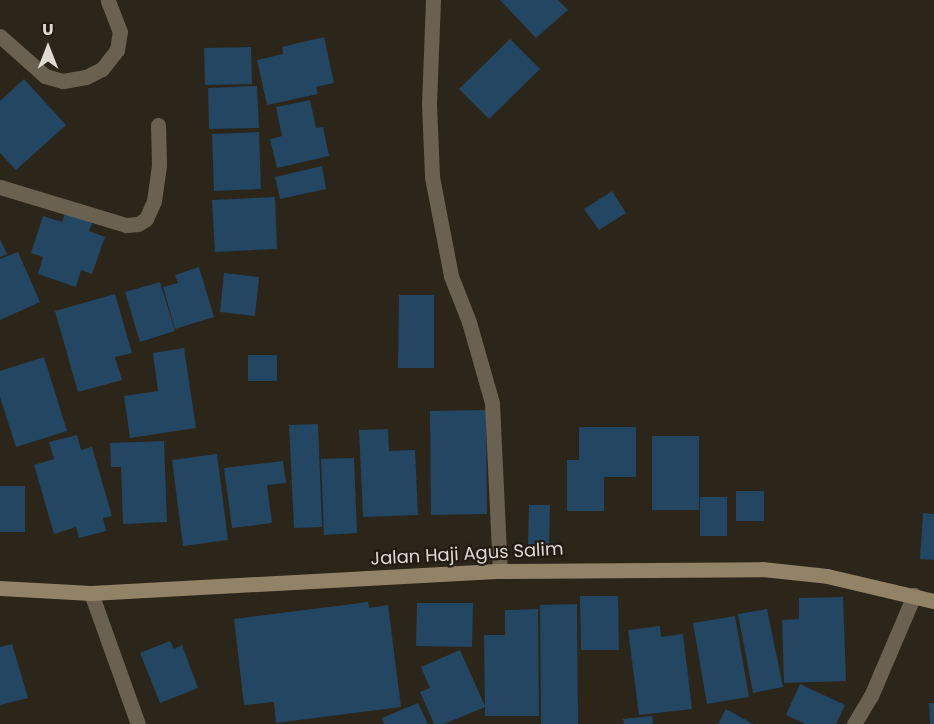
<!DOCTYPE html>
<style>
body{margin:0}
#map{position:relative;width:934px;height:724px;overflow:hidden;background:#2b251a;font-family:Poppins,sans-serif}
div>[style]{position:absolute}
.building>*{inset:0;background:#234663}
.minor>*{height:15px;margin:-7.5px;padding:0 7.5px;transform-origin:7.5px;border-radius:7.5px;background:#6b6150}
.secondary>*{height:15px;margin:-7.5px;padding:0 7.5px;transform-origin:7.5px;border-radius:7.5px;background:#928266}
span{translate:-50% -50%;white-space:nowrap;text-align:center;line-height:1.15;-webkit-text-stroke:4.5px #211b11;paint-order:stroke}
.street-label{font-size:18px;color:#dfdbd4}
.north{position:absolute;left:18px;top:18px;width:60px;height:60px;-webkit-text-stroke:4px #211b11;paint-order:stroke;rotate:0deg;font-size:16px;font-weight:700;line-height:24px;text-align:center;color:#dfdbd4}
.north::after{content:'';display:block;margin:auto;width:21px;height:27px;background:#dfdbd4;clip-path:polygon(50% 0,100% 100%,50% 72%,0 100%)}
</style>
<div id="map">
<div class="building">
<i style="clip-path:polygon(500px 0,558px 0,568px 10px,536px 38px)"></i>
<i style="clip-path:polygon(324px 37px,334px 83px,316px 87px,318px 94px,267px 105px,257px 60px,283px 54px,282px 47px)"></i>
<i style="clip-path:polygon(510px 39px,540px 69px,489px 119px,459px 89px)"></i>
<i style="clip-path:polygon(251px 47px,252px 84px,205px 85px,204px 48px)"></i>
<i style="clip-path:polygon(24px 79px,66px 125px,16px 170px,0 153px,0 101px)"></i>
<i style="clip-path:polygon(257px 86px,259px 128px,209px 129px,208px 88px)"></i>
<i style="clip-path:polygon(310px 100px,316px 128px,323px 127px,329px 156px,277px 168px,270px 139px,282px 136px,276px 107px)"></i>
<i style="clip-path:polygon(259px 132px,261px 189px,214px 191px,212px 134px)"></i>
<i style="clip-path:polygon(322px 166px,326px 189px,280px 199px,275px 177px)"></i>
<i style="clip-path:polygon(612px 191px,626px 213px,599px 230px,584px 209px)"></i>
<i style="clip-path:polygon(275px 197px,277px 249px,215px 252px,212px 200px)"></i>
<i style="clip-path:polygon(65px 213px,93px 222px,89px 231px,105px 237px,92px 274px,81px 270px,76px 287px,38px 274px,43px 257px,31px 253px,43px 216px,62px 222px)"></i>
<i style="clip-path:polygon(0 239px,7px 254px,0 257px)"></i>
<i style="clip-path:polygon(18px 252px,40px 302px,0 320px,0 259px)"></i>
<i style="clip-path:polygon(199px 267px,214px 317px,175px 329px,163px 287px,178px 283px,175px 275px)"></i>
<i style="clip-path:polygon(224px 273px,259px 277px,255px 316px,220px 312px)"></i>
<i style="clip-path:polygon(160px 282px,175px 331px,140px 342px,125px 292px)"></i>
<i style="clip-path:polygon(115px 294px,132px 353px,115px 357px,122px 380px,78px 392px,55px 311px)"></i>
<i style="clip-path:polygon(399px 295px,434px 295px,434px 368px,398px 368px)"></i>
<i style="clip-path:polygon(184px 348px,196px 428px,130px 438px,124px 396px,158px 391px,153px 353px)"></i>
<i style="clip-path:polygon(248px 355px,277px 355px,277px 381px,248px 381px)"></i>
<i style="clip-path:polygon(44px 357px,67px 431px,16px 447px,0 397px,0 371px)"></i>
<i style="clip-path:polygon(486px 410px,487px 514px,431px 515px,430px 411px)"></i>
<i style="clip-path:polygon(318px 424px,322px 527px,294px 528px,289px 425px)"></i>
<i style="clip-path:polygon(579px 427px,636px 427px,636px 477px,604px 477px,604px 511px,567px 511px,567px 460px,579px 460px)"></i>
<i style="clip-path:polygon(388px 429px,389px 451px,415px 450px,418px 515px,363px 517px,359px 430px)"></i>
<i style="clip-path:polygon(77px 435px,81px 450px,92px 447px,112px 516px,103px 518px,106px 531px,79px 538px,76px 527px,54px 534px,34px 465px,54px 459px,49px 442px)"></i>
<i style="clip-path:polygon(652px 436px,699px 436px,699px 510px,652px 510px)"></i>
<i style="clip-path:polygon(164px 441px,167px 522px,123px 524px,121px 467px,111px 467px,110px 443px)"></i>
<i style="clip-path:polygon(217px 454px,228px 540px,183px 546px,172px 460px)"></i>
<i style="clip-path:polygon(354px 458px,357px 533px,324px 535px,321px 459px)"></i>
<i style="clip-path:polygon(283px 461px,286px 483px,267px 485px,272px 523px,232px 528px,224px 468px)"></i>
<i style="clip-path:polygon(0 486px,25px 486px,25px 532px,0 532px)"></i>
<i style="clip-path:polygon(736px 491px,764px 491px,764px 521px,736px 521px)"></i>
<i style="clip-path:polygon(700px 497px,727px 497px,727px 536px,700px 536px)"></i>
<i style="clip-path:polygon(529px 505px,550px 505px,549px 546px,528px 546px)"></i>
<i style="clip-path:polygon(923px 513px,934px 514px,934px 560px,920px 559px)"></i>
<i style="clip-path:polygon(580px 596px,618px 596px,619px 650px,581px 650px)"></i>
<i style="clip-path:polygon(843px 597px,846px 681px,784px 683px,782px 620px,799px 619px,799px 598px)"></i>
<i style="clip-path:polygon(368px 602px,369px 608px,388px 605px,401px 707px,276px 723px,274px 702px,244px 705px,234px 619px)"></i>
<i style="clip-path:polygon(417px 603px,473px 603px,472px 647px,416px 646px)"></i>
<i style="clip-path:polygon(577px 604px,578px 724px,541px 724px,540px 605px)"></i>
<i style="clip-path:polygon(538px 609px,539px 716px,485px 716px,485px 707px,444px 724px,434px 724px,420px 692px,430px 688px,421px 667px,460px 650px,485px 706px,484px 635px,505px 635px,505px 610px)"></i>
<i style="clip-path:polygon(767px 609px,783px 687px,753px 693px,738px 614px)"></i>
<i style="clip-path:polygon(735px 616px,749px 697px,707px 704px,693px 623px)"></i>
<i style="clip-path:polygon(660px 626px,661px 637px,683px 634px,692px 709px,639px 715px,628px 630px)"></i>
<i style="clip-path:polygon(170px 641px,174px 649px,182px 645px,198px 688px,160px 703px,140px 653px)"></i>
<i style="clip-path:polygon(12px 644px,28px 698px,0 705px,0 647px)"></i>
<i style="clip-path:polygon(800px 684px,845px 705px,836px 724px,805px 724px,786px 715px)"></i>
<i style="clip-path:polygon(418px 703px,428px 724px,384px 724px,382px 718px)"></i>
<i style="clip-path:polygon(929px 703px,934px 703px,934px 724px,930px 724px)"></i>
<i style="clip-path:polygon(726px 709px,753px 724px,718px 724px)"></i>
<i style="clip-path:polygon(652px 716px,653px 724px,624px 724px,623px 719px)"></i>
</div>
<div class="minor">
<i style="left:433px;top:0;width:104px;rotate:92.2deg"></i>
<i style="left:429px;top:104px;width:73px;rotate:87.6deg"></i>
<i style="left:432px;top:177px;width:101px;rotate:79.1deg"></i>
<i style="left:451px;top:276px;width:49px;rotate:68.6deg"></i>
<i style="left:469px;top:322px;width:84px;rotate:74.1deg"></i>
<i style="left:492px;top:403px;width:168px;rotate:87.3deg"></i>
<i style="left:0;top:36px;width:60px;rotate:41.6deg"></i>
<i style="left:45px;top:76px;width:19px;rotate:16deg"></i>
<i style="left:63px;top:81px;width:23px;rotate:-10deg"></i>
<i style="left:86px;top:77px;width:18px;rotate:-27deg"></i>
<i style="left:102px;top:69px;width:24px;rotate:-52deg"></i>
<i style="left:117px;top:50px;width:18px;rotate:-81deg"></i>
<i style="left:120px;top:32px;width:34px;rotate:-111deg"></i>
<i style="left:0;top:187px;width:132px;rotate:16.8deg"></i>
<i style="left:126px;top:225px;width:12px;rotate:-5deg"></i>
<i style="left:138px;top:224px;width:9px;rotate:-32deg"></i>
<i style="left:146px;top:219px;width:20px;rotate:-66deg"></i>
<i style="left:154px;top:201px;width:36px;rotate:-82deg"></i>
<i style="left:159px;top:165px;width:40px;rotate:-91.4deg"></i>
<i style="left:91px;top:593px;width:139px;rotate:70.3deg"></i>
<i style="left:854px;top:724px;width:33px;rotate:-59deg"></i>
<i style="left:871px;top:696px;width:110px;rotate:-66.9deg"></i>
</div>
<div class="secondary">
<i style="left:0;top:588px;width:91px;rotate:3.1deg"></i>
<i style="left:91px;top:593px;width:410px;rotate:-3.1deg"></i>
<i style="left:500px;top:571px;width:262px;rotate:-0.4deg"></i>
<i style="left:762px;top:569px;width:65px;rotate:6.1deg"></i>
<i style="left:827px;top:576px;width:110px;rotate:13.2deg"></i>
</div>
<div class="street-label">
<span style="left:467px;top:554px;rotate:-3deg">Jalan Haji Agus Salim</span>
</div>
<div class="north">U</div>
</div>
